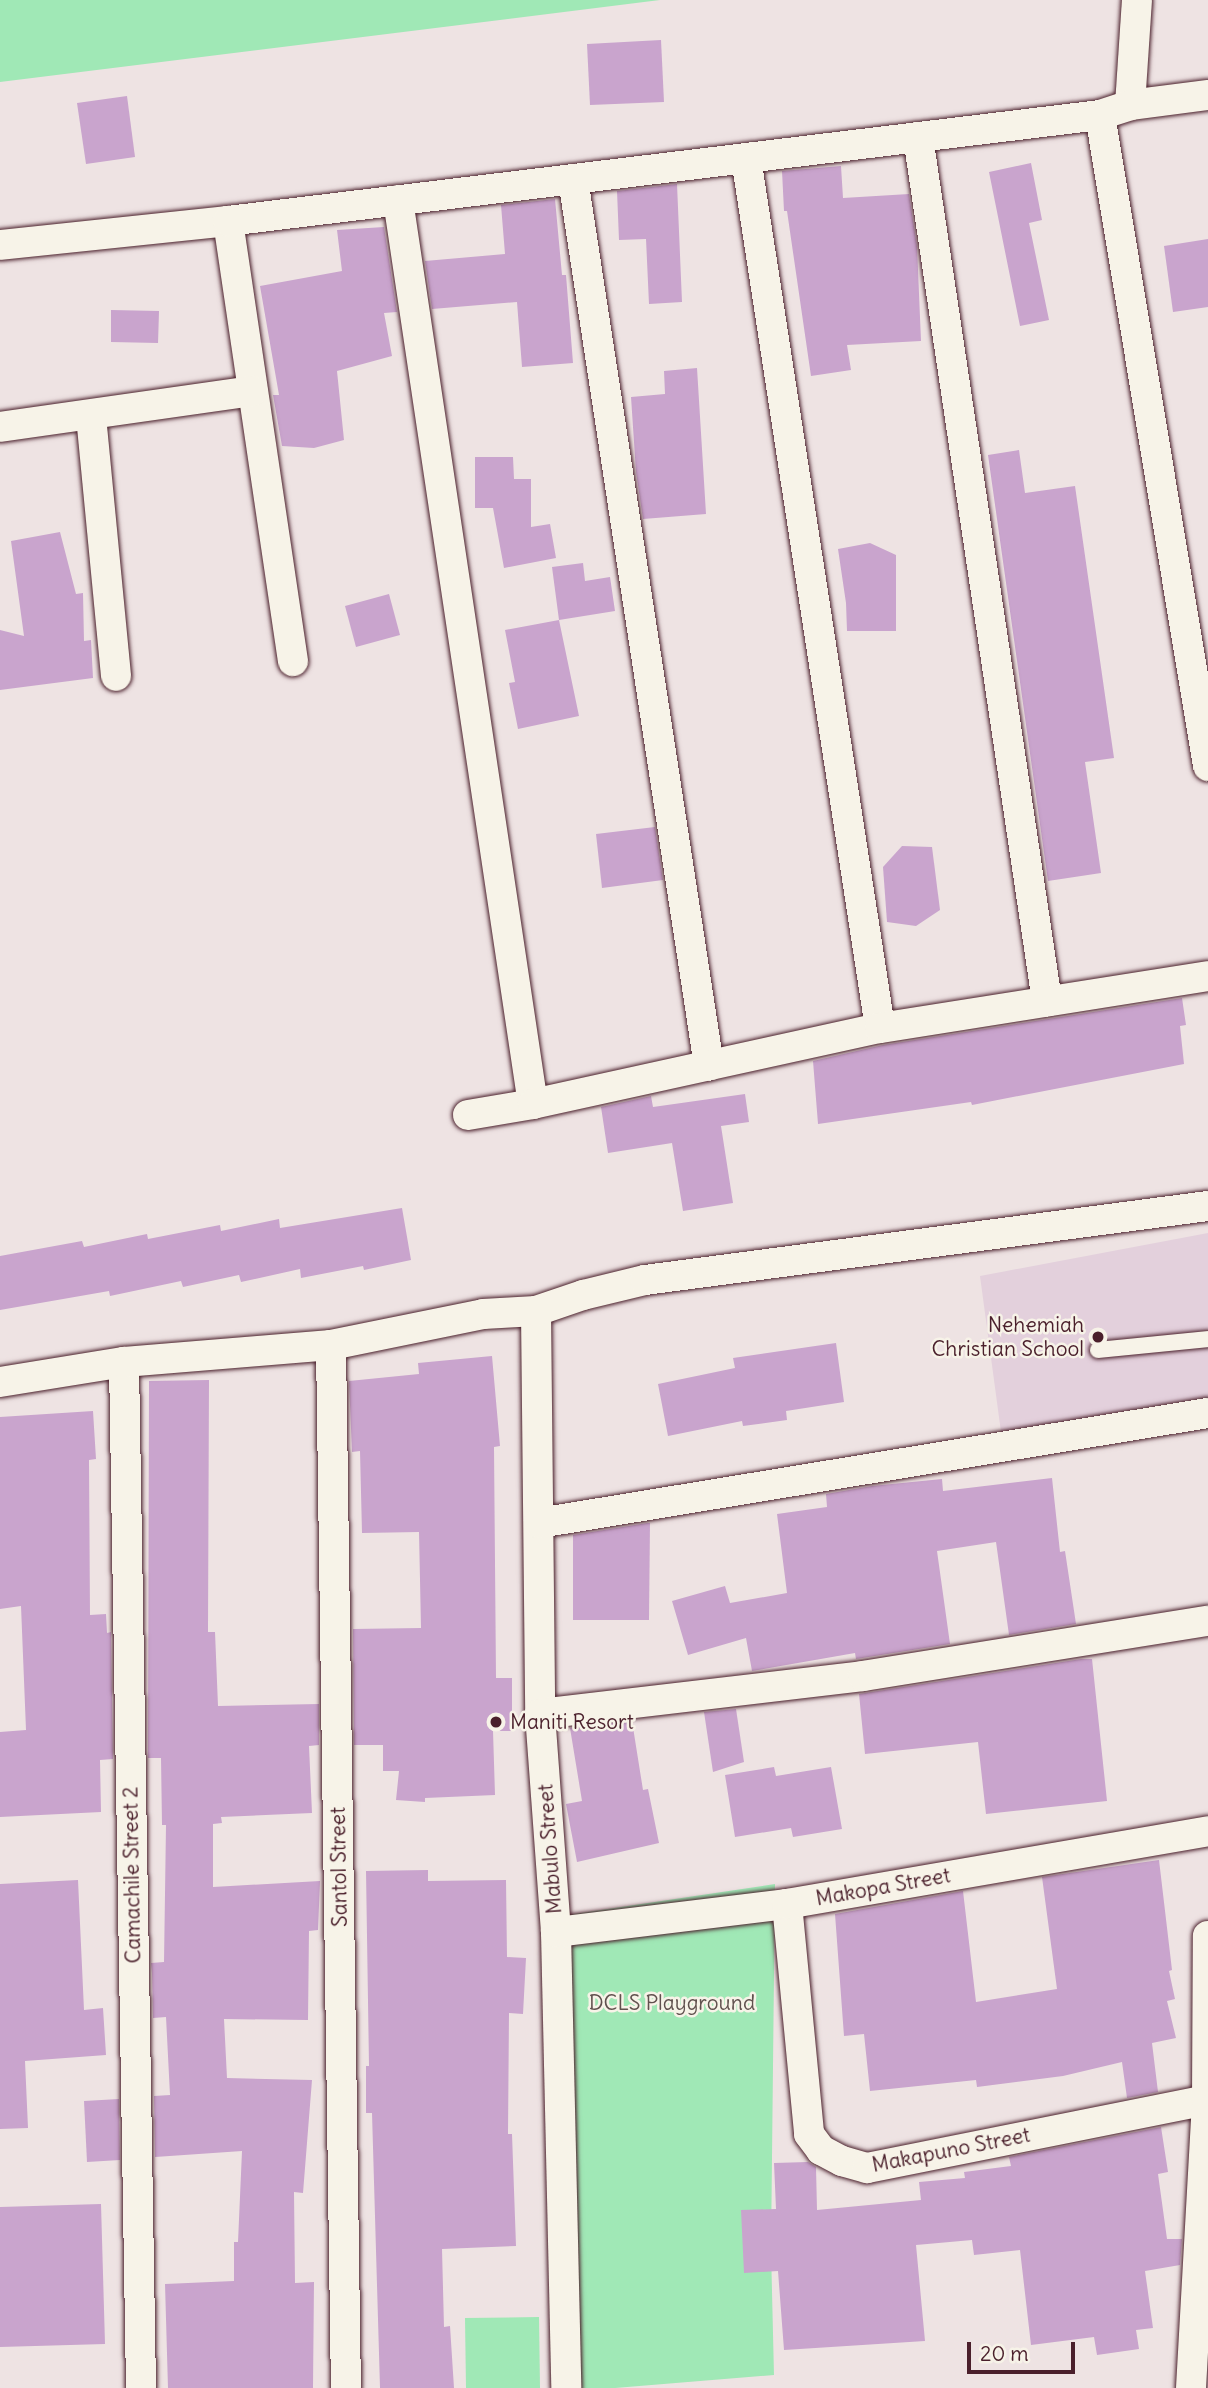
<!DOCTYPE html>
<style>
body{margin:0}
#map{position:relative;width:1208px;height:2388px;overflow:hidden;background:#eee3e3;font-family:Delius,sans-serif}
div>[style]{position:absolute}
.built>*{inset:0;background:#e3d0dc}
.green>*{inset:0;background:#a0e8b6}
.building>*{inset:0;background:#c9a4cd}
.roads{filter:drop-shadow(0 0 2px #4a1f2b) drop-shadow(0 0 2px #4a1f2b)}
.lane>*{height:16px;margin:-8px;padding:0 8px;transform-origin:8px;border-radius:8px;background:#f7f3e8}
.street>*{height:30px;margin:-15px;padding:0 15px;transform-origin:15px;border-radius:15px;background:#f7f3e8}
.dots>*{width:19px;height:19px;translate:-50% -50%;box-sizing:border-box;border:4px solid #f7f3e8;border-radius:50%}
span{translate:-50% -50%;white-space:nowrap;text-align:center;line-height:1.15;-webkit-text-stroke:5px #f7f3e8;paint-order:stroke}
.poi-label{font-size:21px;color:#4a1f2b}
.right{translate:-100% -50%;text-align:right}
.left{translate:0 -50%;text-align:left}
.street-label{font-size:21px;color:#4a1f2b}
.park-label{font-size:21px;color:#60514e}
.scale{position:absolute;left:967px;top:2342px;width:108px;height:32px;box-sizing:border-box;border:4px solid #4a1f2b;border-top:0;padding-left:9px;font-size:21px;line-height:24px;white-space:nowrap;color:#4a1f2b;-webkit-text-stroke:5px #f7f3e8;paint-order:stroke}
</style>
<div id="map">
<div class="built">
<i style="clip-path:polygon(1208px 1233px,1208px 1397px,1001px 1432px,980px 1276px)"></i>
</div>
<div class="green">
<i style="clip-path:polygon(0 0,660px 0,0 82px)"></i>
<i style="clip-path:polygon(775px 1884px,771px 2249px,774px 2375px,615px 2388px,580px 2388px,567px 1915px)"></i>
<i style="clip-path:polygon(539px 2317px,540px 2388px,466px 2388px,465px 2318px)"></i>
</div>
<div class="building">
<i style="clip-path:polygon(661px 40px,664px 102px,590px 105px,587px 44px)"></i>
<i style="clip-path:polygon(127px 96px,135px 157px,86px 164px,77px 103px)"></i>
<i style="clip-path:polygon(1031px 163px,1042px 220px,1029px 223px,1049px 320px,1020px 326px,989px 172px)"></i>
<i style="clip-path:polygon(841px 166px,843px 198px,909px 194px,917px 246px,921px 341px,847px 345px,851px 370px,811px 376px,787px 211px,784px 211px,782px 171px)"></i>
<i style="clip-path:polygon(677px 184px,682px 302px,649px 304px,646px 239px,619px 240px,617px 191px)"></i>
<i style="clip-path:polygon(555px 199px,562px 275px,566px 275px,573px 363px,522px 367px,517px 302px,432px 309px,425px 261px,505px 254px,501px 205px)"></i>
<i style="clip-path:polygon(384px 227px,397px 312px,384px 313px,392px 356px,337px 371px,344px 440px,314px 448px,282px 446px,273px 395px,279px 395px,260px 286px,342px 271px,337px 230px)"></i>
<i style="clip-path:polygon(1208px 239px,1208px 307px,1173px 312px,1164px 246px)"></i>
<i style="clip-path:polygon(111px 310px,159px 311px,158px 343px,111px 342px)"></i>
<i style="clip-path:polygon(697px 368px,706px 514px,643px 519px,636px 472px,631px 397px,665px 394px,664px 371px)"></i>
<i style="clip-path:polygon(1019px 450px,1025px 493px,1075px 486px,1114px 758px,1085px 762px,1101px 873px,1048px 881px,988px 455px)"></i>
<i style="clip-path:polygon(475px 457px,513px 457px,514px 479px,531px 479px,531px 527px,550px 524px,556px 558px,504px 568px,493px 508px,475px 508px)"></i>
<i style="clip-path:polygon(60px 532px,76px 594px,83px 593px,84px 641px,91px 640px,93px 678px,0 690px,0 630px,24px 636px,11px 541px)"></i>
<i style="clip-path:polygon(870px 543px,896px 555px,896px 631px,847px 631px,846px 603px,838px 549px)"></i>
<i style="clip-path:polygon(583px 563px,585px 581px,610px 577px,615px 611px,559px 620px,552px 567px)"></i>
<i style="clip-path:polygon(389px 594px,400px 635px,356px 647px,345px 606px)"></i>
<i style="clip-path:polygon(559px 620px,579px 716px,518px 729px,509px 683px,515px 682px,505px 630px)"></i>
<i style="clip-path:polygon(655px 827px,663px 880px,602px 888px,596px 834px)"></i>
<i style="clip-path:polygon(902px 846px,932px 847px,940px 910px,916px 926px,887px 922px,883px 867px)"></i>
<i style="clip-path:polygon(1182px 998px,1186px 1025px,1180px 1026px,1184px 1064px,972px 1105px,971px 1102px,818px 1124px,813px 1061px,883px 1045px)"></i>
<i style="clip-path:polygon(745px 1094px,749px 1122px,721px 1126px,733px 1203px,683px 1211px,672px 1143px,608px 1153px,601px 1107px,651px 1096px,653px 1107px)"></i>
<i style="clip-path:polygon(402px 1208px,411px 1260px,364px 1270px,363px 1266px,301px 1278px,300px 1269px,241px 1282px,239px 1275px,183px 1287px,181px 1281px,110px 1296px,109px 1291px,0 1310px,0 1256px,82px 1241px,84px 1247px,147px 1234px,148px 1239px,220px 1225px,221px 1231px,279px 1219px,280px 1228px)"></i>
<i style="clip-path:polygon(836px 1343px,844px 1402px,786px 1411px,787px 1420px,743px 1426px,742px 1421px,668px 1436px,658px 1384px,735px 1368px,733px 1358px)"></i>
<i style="clip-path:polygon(492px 1356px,500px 1446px,494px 1447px,496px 1678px,512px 1678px,512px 1731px,493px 1731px,495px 1795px,425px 1798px,425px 1802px,396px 1800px,399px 1771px,383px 1771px,383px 1745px,354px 1745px,353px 1629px,421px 1628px,419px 1532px,362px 1533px,360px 1451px,352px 1452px,349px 1381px,419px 1374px,418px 1363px)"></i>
<i style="clip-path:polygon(209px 1380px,208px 1632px,215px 1632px,218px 1706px,319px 1704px,319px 1745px,309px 1746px,312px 1813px,221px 1817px,222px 1823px,213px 1824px,213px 1887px,320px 1881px,318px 1930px,309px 1931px,308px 2020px,224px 2019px,227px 2078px,312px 2080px,303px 2193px,294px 2192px,295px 2283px,314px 2282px,313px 2388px,168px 2388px,165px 2284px,234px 2281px,234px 2242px,238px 2242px,242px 2151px,155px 2157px,154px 2096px,170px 2095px,166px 2017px,153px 2018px,152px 1973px,151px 1963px,164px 1962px,166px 1825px,162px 1825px,161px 1758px,148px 1758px,149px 1381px)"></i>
<i style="clip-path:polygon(93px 1411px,96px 1459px,89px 1460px,90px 1615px,106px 1614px,107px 1633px,111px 1632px,113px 1759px,100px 1760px,101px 1812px,0 1817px,0 1732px,26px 1730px,21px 1606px,0 1609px,0 1417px)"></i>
<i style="clip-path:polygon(1052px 1478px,1060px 1552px,1065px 1551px,1076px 1624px,1009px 1635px,996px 1542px,937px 1551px,950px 1644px,856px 1659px,855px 1653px,752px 1671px,746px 1638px,688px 1655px,672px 1601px,725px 1586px,730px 1603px,787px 1593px,777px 1514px,827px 1507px,826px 1494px,872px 1486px,942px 1479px,943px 1491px)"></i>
<i style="clip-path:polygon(647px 1523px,650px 1523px,649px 1620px,573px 1620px,573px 1535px)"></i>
<i style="clip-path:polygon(1081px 1659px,1092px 1659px,1107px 1801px,986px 1814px,978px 1742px,865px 1754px,859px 1694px)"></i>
<i style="clip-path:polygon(736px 1709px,744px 1762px,713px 1772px,704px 1712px)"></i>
<i style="clip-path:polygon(632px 1721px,643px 1790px,648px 1789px,659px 1843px,577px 1862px,566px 1804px,582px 1801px,570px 1728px)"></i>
<i style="clip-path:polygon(774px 1767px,776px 1776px,831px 1767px,842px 1829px,793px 1837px,791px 1828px,735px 1837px,725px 1775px)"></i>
<i style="clip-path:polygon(1159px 1860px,1172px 1970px,1169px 1971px,1175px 1999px,1167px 2001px,1176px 2038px,1152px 2043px,1158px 2092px,1127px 2098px,1122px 2062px,1063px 2076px,977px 2087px,976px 2080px,870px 2091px,864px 2034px,844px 2036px,835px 1914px,963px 1891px,976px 2002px,1057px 1989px,1042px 1877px)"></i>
<i style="clip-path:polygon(428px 1870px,428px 1881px,506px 1880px,507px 1957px,526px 1958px,523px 2014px,509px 2013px,508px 2134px,512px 2134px,516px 2246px,442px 2249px,444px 2327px,450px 2326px,454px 2388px,380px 2388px,372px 2113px,366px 2113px,366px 2066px,369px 2066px,366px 1871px)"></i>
<i style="clip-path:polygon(78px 1880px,84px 2010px,103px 2008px,106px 2055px,25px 2061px,28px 2128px,0 2129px,0 1884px)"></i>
<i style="clip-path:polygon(119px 2099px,120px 2160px,87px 2162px,84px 2101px)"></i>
<i style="clip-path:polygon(1161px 2127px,1168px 2172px,1158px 2174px,1167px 2239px,1182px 2239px,1180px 2265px,1145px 2271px,1153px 2328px,1136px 2330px,1139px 2349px,1097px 2355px,1094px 2337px,1031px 2345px,1020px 2250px,974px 2255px,972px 2240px,916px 2245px,925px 2341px,784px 2350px,778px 2271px,744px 2273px,741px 2210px,776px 2209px,774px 2163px,808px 2162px,816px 2167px,817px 2210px,921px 2200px,919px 2182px,965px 2178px,964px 2172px,1011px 2166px,1009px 2157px)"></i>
<i style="clip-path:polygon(101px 2204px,105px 2344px,0 2347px,0 2207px)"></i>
</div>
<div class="roads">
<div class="lane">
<i style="left:1098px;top:1350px;width:111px;rotate:-5.7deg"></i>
</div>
<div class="street">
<i style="left:1130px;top:105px;width:105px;rotate:-86.2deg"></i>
<i style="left:1100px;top:115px;width:660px;rotate:80.58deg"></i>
<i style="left:918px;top:137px;width:874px;rotate:81.51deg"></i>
<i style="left:746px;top:158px;width:880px;rotate:81.24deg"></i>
<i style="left:573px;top:179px;width:897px;rotate:81.28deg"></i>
<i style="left:398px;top:200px;width:914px;rotate:81.51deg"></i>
<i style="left:228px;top:221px;width:445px;rotate:81.6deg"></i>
<i style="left:0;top:245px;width:229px;rotate:-6deg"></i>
<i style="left:228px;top:221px;width:878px;rotate:-6.93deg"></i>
<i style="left:1100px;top:115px;width:32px;rotate:-18deg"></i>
<i style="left:1130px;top:105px;width:79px;rotate:-7.3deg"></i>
<i style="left:91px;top:416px;width:261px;rotate:84.5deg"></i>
<i style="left:0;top:427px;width:255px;rotate:-8.1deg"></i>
<i style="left:468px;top:1115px;width:66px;rotate:-9.6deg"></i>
<i style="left:533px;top:1104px;width:355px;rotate:-12.4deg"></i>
<i style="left:880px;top:1028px;width:332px;rotate:-9deg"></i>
<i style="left:536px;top:1311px;width:403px;rotate:89.4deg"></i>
<i style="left:540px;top:1714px;width:219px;rotate:85.8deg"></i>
<i style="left:556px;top:1932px;width:456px;rotate:88.7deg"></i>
<i style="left:331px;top:1345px;width:1043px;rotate:89.18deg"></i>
<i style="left:124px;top:1362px;width:1026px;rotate:89.05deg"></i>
<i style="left:0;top:1382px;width:126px;rotate:-9.2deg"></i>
<i style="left:124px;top:1362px;width:208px;rotate:-4.7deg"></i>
<i style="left:331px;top:1345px;width:155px;rotate:-11.5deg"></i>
<i style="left:483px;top:1314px;width:53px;rotate:-3.2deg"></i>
<i style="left:536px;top:1311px;width:50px;rotate:-18.8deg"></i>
<i style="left:583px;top:1295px;width:64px;rotate:-13.6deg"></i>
<i style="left:645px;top:1280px;width:568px;rotate:-7.49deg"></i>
<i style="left:539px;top:1523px;width:678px;rotate:-9.34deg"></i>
<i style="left:540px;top:1714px;width:325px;rotate:-6.7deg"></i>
<i style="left:863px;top:1676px;width:349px;rotate:-9.1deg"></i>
<i style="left:787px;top:1904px;width:231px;rotate:84.5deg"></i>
<i style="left:809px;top:2134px;width:20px;rotate:53deg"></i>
<i style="left:821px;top:2150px;width:24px;rotate:28deg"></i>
<i style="left:842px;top:2161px;width:26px;rotate:16deg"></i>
<i style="left:867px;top:2168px;width:347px;rotate:-11.3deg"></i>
<i style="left:556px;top:1932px;width:233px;rotate:-6.9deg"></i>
<i style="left:787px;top:1904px;width:427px;rotate:-9.8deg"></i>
<i style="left:1191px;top:2388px;width:288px;rotate:-86.8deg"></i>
<i style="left:1207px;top:2100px;width:164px;rotate:-89.7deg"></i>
</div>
</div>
<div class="dots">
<i style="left:1098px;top:1337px;background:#4a1f2b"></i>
<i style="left:496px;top:1722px;background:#4a1f2b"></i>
</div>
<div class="poi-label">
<span class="right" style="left:1084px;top:1337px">Nehemiah<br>Christian School</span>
<span class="left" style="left:510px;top:1722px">Maniti Resort</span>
</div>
<div class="street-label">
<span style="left:550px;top:1849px;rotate:-94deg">Mabulo Street</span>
<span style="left:339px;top:1867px;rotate:-91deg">Santol Street</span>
<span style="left:132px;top:1875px;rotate:-91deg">Camachile Street 2</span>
<span style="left:883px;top:1887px;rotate:-10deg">Makopa Street</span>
<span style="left:951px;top:2150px;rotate:-11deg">Makapuno Street</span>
</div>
<div class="park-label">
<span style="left:672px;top:2003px">DCLS Playground</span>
</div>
<div class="scale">20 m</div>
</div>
